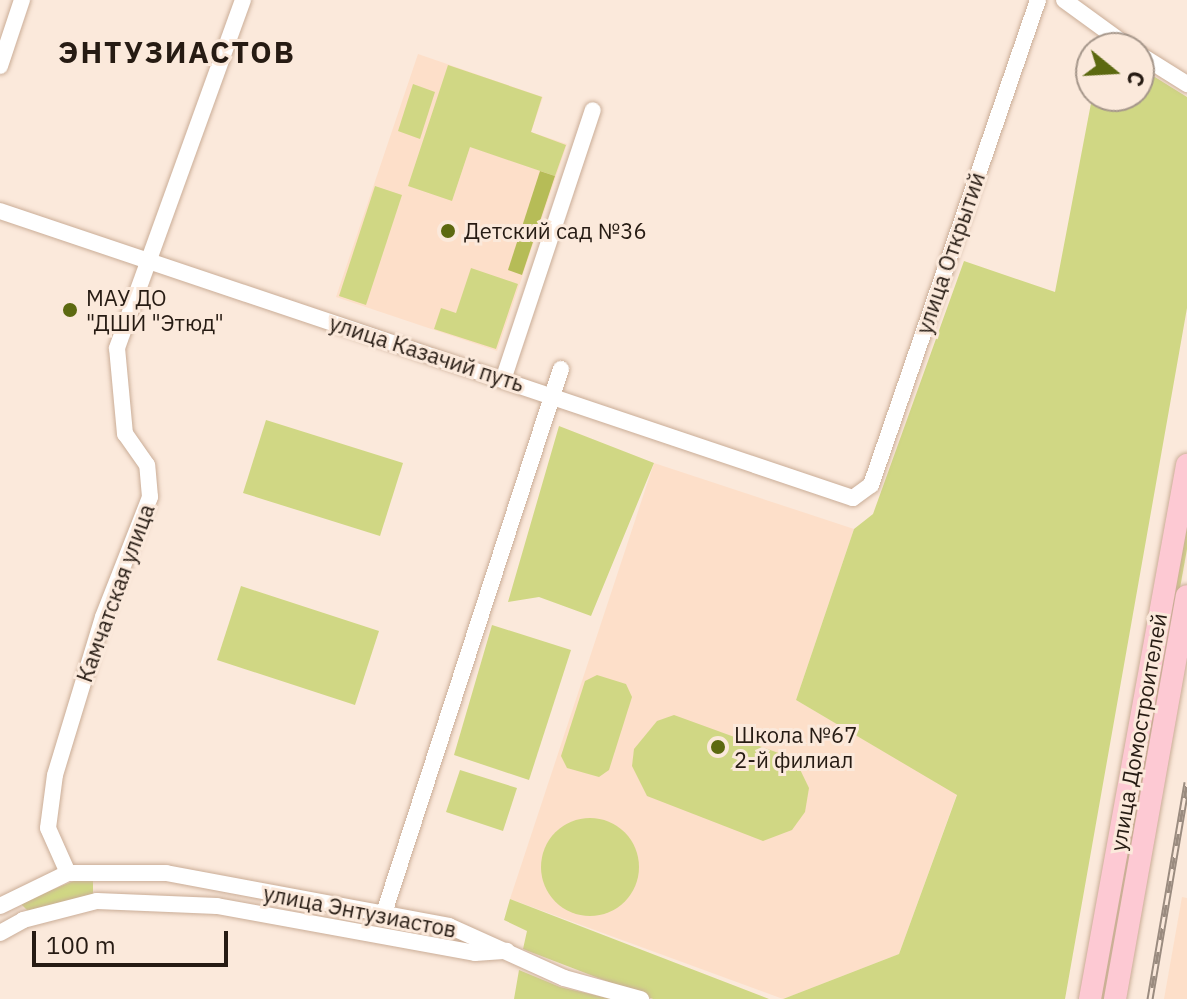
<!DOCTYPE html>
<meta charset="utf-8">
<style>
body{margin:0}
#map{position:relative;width:1187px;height:999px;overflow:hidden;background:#fbe9db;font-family:"IBM Plex Sans",sans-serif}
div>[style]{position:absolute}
.built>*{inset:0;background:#fddfc9}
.green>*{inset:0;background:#d0d784}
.round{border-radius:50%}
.forest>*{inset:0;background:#b6bc57}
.roads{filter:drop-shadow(0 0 2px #caad97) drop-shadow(0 0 2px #caad97)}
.minor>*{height:16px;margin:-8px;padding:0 8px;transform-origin:8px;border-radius:8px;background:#fff}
.major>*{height:22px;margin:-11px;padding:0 11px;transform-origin:11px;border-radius:11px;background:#fdc9d3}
.rail>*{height:7px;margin-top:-3.5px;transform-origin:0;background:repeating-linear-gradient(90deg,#fbe9db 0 12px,#9a8b7f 0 24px);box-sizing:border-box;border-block:2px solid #9a8b7f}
.dots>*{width:22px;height:22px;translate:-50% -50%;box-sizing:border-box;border:4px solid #fbe9db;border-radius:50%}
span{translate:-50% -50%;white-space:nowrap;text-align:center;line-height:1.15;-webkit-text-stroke:6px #fbe9db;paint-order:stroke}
.poi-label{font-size:22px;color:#261b13}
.left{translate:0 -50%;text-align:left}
.street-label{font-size:22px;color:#261b13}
.district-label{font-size:30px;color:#261b13;font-weight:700;letter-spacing:2px}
.north{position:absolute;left:1075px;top:32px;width:80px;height:80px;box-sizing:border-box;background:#fbe9db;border:2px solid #a6978b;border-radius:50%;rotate:108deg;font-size:22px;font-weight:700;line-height:32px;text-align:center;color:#261b13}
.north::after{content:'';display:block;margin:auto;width:28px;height:36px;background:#5c6910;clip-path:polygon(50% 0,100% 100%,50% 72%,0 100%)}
.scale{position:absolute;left:32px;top:931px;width:196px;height:36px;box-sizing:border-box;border:4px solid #261b13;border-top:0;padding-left:10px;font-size:24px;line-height:28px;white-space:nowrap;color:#261b13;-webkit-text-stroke:6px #fbe9db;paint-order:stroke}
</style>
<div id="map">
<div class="built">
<i style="clip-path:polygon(418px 54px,543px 97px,531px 132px,567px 144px,497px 351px,336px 297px)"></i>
<i style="clip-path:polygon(654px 463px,854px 529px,796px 700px,957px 794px,899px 954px,783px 999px,510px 899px)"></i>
<i style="clip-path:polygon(1182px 897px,1187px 898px,1187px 999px,1164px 999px)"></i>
</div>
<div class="green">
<i style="clip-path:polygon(448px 65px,542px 97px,531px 132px,566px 145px,555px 176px,470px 147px,452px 201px,408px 186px)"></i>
<i style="clip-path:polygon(1142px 69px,1187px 97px,1187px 308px,1065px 999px,783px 999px,899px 954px,957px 795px,796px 700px,854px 529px,873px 514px,964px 261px,1055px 292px,1092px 98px,1122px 107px,1128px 96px,1139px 96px)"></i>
<i style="clip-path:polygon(413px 84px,435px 92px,420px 139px,398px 131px)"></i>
<i style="clip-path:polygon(375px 186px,402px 195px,366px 305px,339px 296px)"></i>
<i style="clip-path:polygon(471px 268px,518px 284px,496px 349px,434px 329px,441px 308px,456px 313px)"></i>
<i style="clip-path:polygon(266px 420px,403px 463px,380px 536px,243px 493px)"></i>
<i style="clip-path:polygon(559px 426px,654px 463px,591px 616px,539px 597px,508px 602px)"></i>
<i style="clip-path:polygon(1187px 509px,1187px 549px,1106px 999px,1098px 999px)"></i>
<i style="clip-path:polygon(241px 586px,379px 631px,355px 705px,217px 660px)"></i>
<i style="clip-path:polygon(492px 625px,571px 650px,529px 780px,454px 755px)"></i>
<i style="clip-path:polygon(597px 675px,626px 684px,632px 697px,609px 770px,599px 777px,567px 768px,561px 756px,585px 681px)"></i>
<i style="clip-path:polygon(674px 715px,795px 759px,809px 788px,805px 812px,792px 830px,763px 841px,647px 796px,632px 766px,634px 749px,657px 721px)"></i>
<i style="clip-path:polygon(460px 770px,517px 788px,503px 831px,446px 812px)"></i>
<i class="round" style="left:541px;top:818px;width:98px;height:98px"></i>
<i style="clip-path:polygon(93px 873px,93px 894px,29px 912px,20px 903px)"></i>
<i style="clip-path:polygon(510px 899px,769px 999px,653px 999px,523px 949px,527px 931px,504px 920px)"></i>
<i style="clip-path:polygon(519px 970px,560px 987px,611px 999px,514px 999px)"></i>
</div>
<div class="forest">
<i style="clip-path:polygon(540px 171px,555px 176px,522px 275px,508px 270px)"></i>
</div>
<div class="roads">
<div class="minor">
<i style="left:1064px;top:0;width:82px;rotate:36deg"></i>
<i style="left:1139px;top:54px;width:57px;rotate:32deg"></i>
<i style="left:0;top:66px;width:70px;rotate:-71.6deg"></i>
<i style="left:0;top:211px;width:900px;rotate:18.6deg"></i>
<i style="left:853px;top:498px;width:22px;rotate:-36deg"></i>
<i style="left:871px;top:485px;width:513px;rotate:-71deg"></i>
<i style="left:504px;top:377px;width:281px;rotate:-71.6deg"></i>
<i style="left:68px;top:873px;width:49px;rotate:-114deg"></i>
<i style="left:48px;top:828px;width:53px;rotate:-82.5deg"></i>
<i style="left:55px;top:775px;width:165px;rotate:-73.1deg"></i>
<i style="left:103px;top:617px;width:129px;rotate:-68.6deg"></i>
<i style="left:150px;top:497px;width:32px;rotate:-95deg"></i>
<i style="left:147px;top:465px;width:38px;rotate:-125deg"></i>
<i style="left:125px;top:434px;width:86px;rotate:-95.3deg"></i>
<i style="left:117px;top:348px;width:370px;rotate:-70.1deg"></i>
<i style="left:0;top:906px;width:76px;rotate:-25.9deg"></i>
<i style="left:68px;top:873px;width:98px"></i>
<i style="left:166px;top:873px;width:288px;rotate:10.6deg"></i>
<i style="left:449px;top:926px;width:126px;rotate:24.3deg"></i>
<i style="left:564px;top:978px;width:80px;rotate:15.3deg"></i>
<i style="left:384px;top:913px;width:572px;rotate:-71.98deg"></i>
<i style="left:0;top:933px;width:26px;rotate:-29deg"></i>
<i style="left:23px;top:920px;width:76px;rotate:-14.4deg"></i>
<i style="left:97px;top:901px;width:120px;rotate:2.4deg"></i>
<i style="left:217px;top:906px;width:262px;rotate:10.3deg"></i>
<i style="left:475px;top:953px;width:32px;rotate:-4deg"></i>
</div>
<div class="major">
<i style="left:1090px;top:999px;width:543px;rotate:-79.7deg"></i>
<i style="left:1115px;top:999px;width:409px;rotate:-79.9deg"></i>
</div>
</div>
<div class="rail">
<i style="left:1150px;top:999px;width:220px;rotate:-80.3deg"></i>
</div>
<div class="dots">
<i style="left:448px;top:231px;background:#5c6910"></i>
<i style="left:70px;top:310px;background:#5c6910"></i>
<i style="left:718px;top:747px;background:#5c6910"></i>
</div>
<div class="poi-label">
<span class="left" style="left:464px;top:231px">Детский сад №36</span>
<span class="left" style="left:86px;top:310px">МАУ ДО<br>"ДШИ "Этюд"</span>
<span class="left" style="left:734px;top:747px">Школа №67<br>2-й филиал</span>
</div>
<div class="street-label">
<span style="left:950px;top:253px;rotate:-71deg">улица Открытий</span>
<span style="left:427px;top:353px;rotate:18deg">улица Казачий путь</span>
<span style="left:115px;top:593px;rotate:-70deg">Камчатская улица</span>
<span style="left:1138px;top:732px;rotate:-80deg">улица Домостроителей</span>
<span style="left:360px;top:911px;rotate:11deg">улица Энтузиастов</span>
</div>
<div class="district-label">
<span style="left:177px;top:52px">ЭНТУЗИАСТОВ</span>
</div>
<div class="north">С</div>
<div class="scale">100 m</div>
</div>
